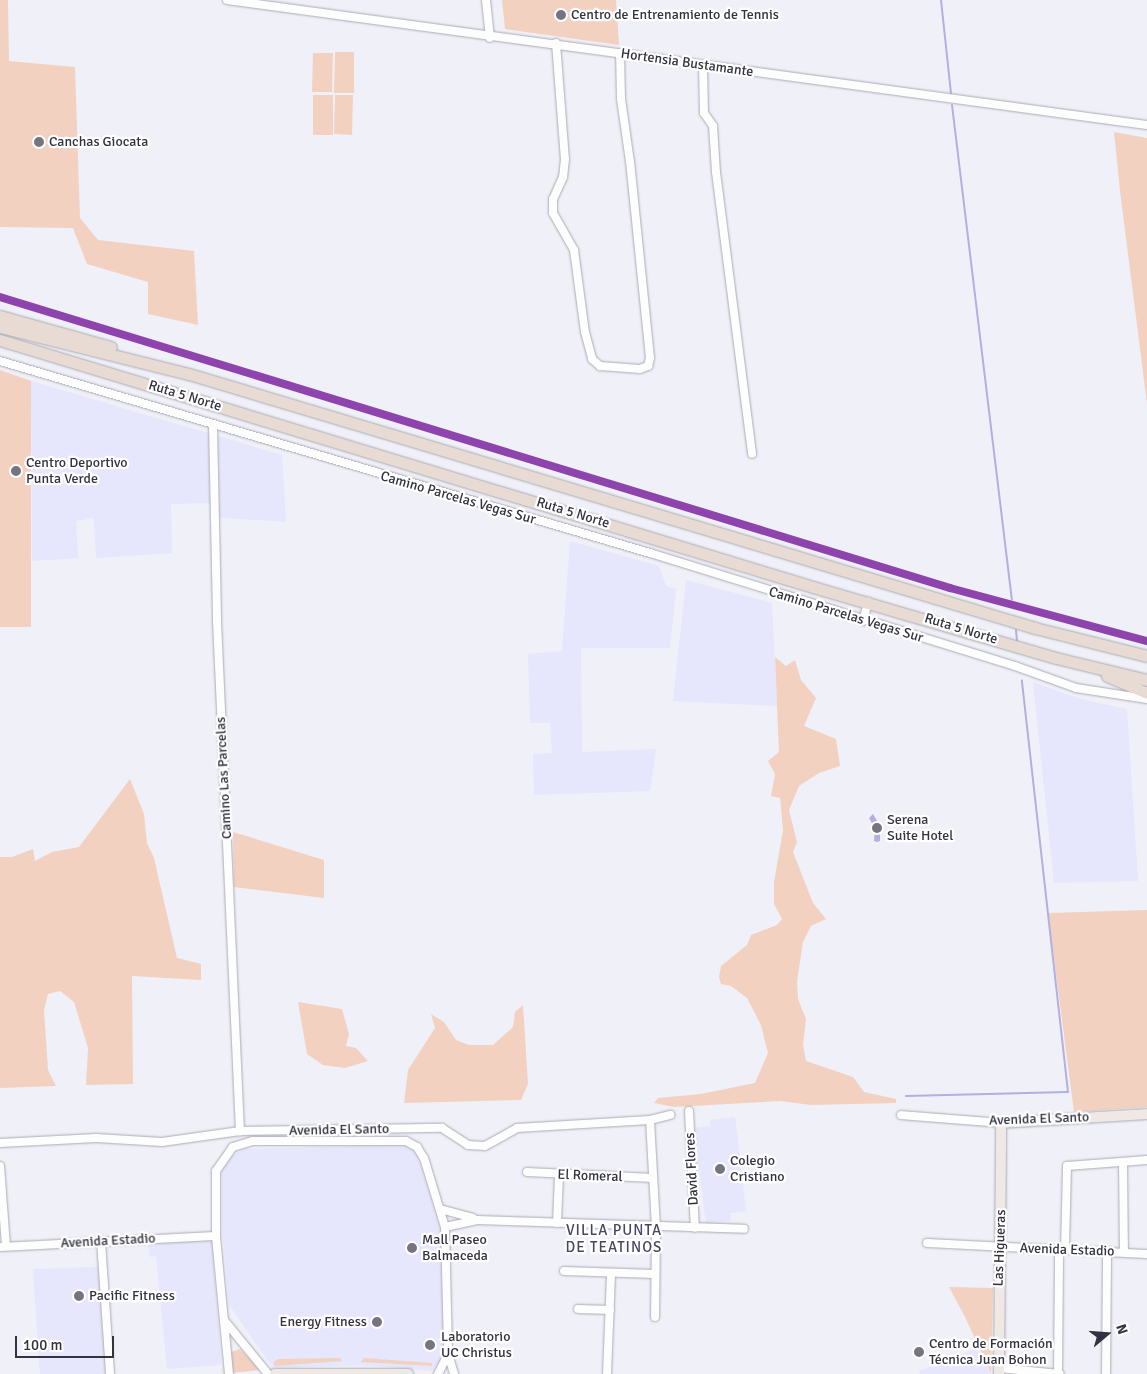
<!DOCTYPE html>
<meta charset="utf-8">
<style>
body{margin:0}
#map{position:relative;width:1147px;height:1374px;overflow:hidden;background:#f0f0f8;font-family:Signika,sans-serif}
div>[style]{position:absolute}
.built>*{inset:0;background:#e6e6fc}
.green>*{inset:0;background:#f2d1c0}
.water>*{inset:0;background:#b2afe1}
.stream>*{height:2px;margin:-1px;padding:0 1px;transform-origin:1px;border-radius:1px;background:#b2afe1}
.roads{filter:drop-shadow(0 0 1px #aaaab3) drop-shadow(0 0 1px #aaaab3)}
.minor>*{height:8px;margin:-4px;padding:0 4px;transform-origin:4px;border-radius:4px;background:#fdfdfe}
.major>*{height:10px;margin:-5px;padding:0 5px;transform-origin:5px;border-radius:5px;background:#efe8e4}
.highway>*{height:11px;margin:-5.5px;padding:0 5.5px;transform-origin:5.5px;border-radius:5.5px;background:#e7dbd3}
.rail-1>*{height:8px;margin:-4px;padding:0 4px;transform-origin:4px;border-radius:4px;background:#8e44ad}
.dots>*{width:14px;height:14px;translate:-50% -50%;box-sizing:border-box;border:2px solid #fff;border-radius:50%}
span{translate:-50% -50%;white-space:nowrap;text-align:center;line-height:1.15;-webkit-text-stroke:4.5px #fff;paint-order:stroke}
.poi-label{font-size:14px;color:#333240}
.left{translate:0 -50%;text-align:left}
.right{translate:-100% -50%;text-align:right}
.street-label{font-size:14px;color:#333240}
.neighbourhood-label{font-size:15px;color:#474663;letter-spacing:1px}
.north{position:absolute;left:1082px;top:1309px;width:50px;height:50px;-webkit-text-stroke:4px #fff;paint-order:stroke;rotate:72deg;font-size:14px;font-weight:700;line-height:20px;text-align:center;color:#333240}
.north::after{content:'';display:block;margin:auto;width:18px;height:22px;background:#333240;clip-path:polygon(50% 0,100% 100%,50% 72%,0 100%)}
.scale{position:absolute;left:15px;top:1336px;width:99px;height:22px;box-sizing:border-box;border:2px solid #333240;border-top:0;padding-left:6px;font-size:15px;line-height:18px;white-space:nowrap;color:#333240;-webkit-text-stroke:4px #fff;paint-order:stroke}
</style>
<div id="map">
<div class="built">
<i style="clip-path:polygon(31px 381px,282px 455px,286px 522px,211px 517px,210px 503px,171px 504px,172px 553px,96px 558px,94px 518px,76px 521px,78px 558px,32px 561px)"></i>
<i style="clip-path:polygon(570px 541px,659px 566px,666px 586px,676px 589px,670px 648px,581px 648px,582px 752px,656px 749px,650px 791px,534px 795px,533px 754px,552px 753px,550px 723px,530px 723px,528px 654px,562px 651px)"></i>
<i style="clip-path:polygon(686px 580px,772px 603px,777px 706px,673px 701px)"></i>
<i style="clip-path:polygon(1033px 682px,1081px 699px,1127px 709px,1138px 881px,1054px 883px)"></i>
<i style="clip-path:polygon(735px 1117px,746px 1211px,730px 1213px,731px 1221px,706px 1224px,694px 1128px,710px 1126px,710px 1120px)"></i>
<i style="clip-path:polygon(396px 1145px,408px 1147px,417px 1154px,441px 1233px,447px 1353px,432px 1371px,361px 1365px,273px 1368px,229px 1305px,222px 1225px,222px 1170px,225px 1161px,243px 1149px)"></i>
<i style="clip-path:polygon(212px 1238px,221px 1365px,167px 1369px,156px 1256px,150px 1257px,148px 1243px)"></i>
<i style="clip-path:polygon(99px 1267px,107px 1374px,40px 1374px,33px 1269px)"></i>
<i style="clip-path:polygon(978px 1348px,991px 1374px,920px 1374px,919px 1371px)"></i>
</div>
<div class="green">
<i style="clip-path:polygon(0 0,8px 0,9px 61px,75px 67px,80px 218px,98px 240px,194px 251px,198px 325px,148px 314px,148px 282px,87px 264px,73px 228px,0 227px)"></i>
<i style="clip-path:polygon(502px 0,616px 0,619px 45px,505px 29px)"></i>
<i style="clip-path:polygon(335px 52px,354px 52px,354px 93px,334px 93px)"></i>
<i style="clip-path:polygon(313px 53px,333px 53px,332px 92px,312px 92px)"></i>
<i style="clip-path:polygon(313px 95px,333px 95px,333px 135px,313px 135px)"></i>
<i style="clip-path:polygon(335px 95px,353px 95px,352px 135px,334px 134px)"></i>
<i style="clip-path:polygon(1114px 132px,1147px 138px,1147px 404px,1120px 191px)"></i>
<i style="clip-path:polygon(0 370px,31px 381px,31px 627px,0 627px)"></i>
<i style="clip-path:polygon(775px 657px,786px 666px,795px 660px,801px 680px,816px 698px,804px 726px,836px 739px,840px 766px,819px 773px,799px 786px,789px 810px,797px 842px,793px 852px,813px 903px,826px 919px,811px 926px,803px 942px,797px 981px,798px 999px,806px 1019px,803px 1045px,806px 1061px,853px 1077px,864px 1092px,896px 1099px,896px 1103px,811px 1105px,780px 1101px,674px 1107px,654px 1103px,658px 1098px,701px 1094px,755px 1083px,768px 1053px,761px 1025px,747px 998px,731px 986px,721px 984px,719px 977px,721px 966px,747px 945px,751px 935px,777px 925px,782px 919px,774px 904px,774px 882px,783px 830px,780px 798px,771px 796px,775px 774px,768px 761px,779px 752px)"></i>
<i style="clip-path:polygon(130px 779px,144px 814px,147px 843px,154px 858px,177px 958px,201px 964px,201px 980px,132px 976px,133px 1084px,86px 1085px,88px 1048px,74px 1002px,60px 991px,48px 994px,44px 1010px,48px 1070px,56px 1086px,0 1088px,0 857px,12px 857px,33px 849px,35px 861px,52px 852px,79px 847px)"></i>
<i style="clip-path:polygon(233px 832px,324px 860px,324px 898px,234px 887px)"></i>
<i style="clip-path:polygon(1147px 910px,1147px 1107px,1074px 1112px,1048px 913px)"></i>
<i style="clip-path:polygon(298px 1002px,342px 1009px,349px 1034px,346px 1046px,356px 1048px,368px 1061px,345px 1068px,323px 1065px,307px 1054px)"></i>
<i style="clip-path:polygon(523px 1005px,528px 1084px,521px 1100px,404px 1103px,408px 1070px,435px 1028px,431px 1014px,444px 1022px,456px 1040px,469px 1045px,493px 1045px,513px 1027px,515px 1012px)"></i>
<i style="clip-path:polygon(949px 1287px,993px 1288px,991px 1373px,965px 1317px)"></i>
<i style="clip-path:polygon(240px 1349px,260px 1370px,231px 1373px,228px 1353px)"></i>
<i style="clip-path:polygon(340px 1358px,342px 1361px,275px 1366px,273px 1363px,278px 1359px)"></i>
<i style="clip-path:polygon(364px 1358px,432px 1363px,432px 1366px,361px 1362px)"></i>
</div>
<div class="water">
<i style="clip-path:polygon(873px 814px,880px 826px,880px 841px,877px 842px,874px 841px,875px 829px,869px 818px)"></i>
</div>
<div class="stream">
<i style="left:941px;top:0;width:95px;rotate:83.9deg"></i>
<i style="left:952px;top:105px;width:498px;rotate:83.1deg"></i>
<i style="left:1016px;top:630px;width:12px;rotate:85deg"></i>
<i style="left:906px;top:1096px;width:162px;rotate:-1.4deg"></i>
<i style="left:1068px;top:1092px;width:414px;rotate:-96.4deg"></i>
</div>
<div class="roads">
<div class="minor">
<i style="left:227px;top:0;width:928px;rotate:7.74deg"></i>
<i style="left:486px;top:0;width:38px;rotate:84deg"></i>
<i style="left:556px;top:43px;width:116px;rotate:85.6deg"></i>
<i style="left:565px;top:159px;width:18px;rotate:96deg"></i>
<i style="left:563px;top:177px;width:24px;rotate:114deg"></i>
<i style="left:553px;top:199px;width:14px;rotate:90deg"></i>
<i style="left:553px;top:213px;width:43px;rotate:60.4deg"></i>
<i style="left:574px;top:250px;width:83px;rotate:82.4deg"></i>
<i style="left:585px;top:332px;width:28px;rotate:75deg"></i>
<i style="left:592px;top:359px;width:11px;rotate:41deg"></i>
<i style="left:600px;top:366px;width:40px;rotate:4.3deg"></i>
<i style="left:640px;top:369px;width:9px;rotate:-21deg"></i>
<i style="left:648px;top:366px;width:8px;rotate:-76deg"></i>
<i style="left:650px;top:358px;width:197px;rotate:-95.8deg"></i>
<i style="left:630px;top:162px;width:64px;rotate:-98.1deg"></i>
<i style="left:621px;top:99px;width:46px;rotate:-91.2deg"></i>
<i style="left:703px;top:66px;width:47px;rotate:88.8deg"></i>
<i style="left:704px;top:113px;width:16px;rotate:55deg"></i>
<i style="left:713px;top:126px;width:46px;rotate:86.3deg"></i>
<i style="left:716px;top:172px;width:284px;rotate:82.7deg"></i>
<i style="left:0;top:361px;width:678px;rotate:16.46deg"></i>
<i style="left:650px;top:553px;width:382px;rotate:17.2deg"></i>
<i style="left:1015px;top:666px;width:65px;rotate:19.8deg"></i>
<i style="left:1076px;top:688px;width:72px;rotate:8.8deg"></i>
<i style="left:213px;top:425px;width:196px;rotate:88.8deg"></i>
<i style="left:217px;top:621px;width:511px;rotate:87.42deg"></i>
<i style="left:863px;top:621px;width:20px;rotate:-75deg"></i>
<i style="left:689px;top:1111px;width:117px;rotate:87.1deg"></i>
<i style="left:901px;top:1115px;width:100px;rotate:4.6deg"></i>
<i style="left:650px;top:1120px;width:107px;rotate:86.8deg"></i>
<i style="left:656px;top:1227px;width:90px;rotate:90.6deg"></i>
<i style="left:0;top:1143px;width:96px;rotate:-3deg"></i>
<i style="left:96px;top:1138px;width:66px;rotate:3.5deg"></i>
<i style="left:162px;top:1142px;width:79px;rotate:-8deg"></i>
<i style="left:240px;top:1131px;width:202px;rotate:-0.9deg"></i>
<i style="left:442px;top:1128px;width:31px;rotate:33deg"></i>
<i style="left:468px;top:1145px;width:17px;rotate:3deg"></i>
<i style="left:485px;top:1146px;width:37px;rotate:-29deg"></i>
<i style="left:517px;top:1128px;width:133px;rotate:-3.4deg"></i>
<i style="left:650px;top:1120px;width:21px;rotate:-14deg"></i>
<i style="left:1123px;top:1162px;width:90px;rotate:89.4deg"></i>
<i style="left:0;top:1166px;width:80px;rotate:85.7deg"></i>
<i style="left:527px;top:1172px;width:126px;rotate:2.7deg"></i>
<i style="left:440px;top:1209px;width:34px;rotate:15deg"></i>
<i style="left:557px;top:1223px;width:48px;rotate:-87.6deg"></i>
<i style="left:445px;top:1227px;width:33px;rotate:-12deg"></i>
<i style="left:477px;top:1220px;width:267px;rotate:1.9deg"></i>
<i style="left:101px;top:1241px;width:133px;rotate:86.1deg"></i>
<i style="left:927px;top:1243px;width:220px;rotate:2.9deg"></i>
<i style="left:0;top:1247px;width:216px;rotate:-2.9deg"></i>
<i style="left:1065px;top:1249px;width:83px;rotate:-88.6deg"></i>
<i style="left:1067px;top:1166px;width:80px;rotate:-4.3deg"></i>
<i style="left:564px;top:1271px;width:91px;rotate:1.9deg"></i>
<i style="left:578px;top:1309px;width:32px;rotate:2deg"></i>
<i style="left:224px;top:1320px;width:70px;rotate:50.8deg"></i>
<i style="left:999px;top:1368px;width:61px;rotate:5.6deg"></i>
<i style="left:229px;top:1374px;width:139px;rotate:-95.4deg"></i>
<i style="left:216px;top:1236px;width:65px;rotate:-90deg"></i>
<i style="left:216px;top:1171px;width:29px;rotate:-55deg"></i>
<i style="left:233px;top:1147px;width:21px;rotate:-17deg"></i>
<i style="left:253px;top:1141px;width:153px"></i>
<i style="left:406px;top:1141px;width:13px;rotate:29deg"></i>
<i style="left:417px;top:1147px;width:13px;rotate:58deg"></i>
<i style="left:424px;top:1158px;width:72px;rotate:73.1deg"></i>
<i style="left:445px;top:1227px;width:127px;rotate:88.6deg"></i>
<i style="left:448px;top:1354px;width:21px;rotate:73deg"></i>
<i style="left:438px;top:1374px;width:22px;rotate:-63deg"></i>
<i style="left:607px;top:1374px;width:101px;rotate:-87.7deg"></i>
<i style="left:1058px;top:1374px;width:125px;rotate:-89.5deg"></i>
<i style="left:1106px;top:1374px;width:123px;rotate:-89.5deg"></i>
</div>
<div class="major">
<i style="left:275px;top:1374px;width:133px"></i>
<i style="left:999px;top:1374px;width:251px;rotate:-89.5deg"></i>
<i style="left:1001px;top:1123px;width:146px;rotate:-3.5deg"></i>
</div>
<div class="highway">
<i style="left:0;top:316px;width:115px;rotate:15.6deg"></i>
<i style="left:0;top:327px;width:195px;rotate:14deg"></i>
<i style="left:189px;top:374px;width:883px;rotate:16.71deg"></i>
<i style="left:1035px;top:628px;width:115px;rotate:14deg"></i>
<i style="left:0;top:340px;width:850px;rotate:16.9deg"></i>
<i style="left:813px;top:587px;width:253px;rotate:16.3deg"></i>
<i style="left:1056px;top:658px;width:94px;rotate:13.6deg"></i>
<i style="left:1107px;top:676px;width:43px;rotate:23deg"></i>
</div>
</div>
<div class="rail-1">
<i style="left:0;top:297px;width:994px;rotate:17.03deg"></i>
<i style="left:950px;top:588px;width:204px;rotate:15.1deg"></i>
</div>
<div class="dots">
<i style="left:561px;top:15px;background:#757480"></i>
<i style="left:39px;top:142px;background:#757480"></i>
<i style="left:16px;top:471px;background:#757480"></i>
<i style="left:877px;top:828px;background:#757480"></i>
<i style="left:720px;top:1169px;background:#757480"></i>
<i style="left:412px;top:1248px;background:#757480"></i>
<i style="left:79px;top:1296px;background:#757480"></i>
<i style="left:377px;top:1322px;background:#757480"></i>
<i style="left:430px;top:1345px;background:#757480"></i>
<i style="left:919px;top:1352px;background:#757480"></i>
</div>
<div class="poi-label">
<span class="left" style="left:571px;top:15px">Centro de Entrenamiento de Tennis</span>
<span class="left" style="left:49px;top:142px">Canchas Giocata</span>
<span class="left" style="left:26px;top:471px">Centro Deportivo<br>Punta Verde</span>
<span class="left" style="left:887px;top:828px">Serena<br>Suite Hotel</span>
<span class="left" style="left:730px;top:1169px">Colegio<br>Cristiano</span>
<span class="left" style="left:422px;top:1248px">Mall Paseo<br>Balmaceda</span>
<span class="left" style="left:89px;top:1296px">Pacific Fitness</span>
<span class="right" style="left:367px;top:1322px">Energy Fitness</span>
<span class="left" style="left:441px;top:1345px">Laboratorio<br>UC Christus</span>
<span class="left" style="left:929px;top:1352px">Centro de Formación<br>Técnica Juan Bohon</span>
</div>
<div class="street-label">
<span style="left:687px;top:63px;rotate:8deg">Hortensia Bustamante</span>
<span style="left:185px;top:396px;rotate:17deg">Ruta 5 Norte</span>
<span style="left:458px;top:498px;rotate:16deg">Camino Parcelas Vegas Sur</span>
<span style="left:573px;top:513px;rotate:17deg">Ruta 5 Norte</span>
<span style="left:846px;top:615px;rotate:17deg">Camino Parcelas Vegas Sur</span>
<span style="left:961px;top:629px;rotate:17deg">Ruta 5 Norte</span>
<span style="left:224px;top:778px;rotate:-93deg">Camino Las Parcelas</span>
<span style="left:1039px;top:1119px;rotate:-2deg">Avenida El Santo</span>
<span style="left:339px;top:1130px;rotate:-1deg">Avenida El Santo</span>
<span style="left:692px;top:1169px;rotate:-93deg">David Flores</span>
<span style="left:590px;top:1176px;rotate:2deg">El Romeral</span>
<span style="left:108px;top:1241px;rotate:-3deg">Avenida Estadio</span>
<span style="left:1000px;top:1248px;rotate:-88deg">Las Higueras</span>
<span style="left:1067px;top:1250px;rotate:2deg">Avenida Estadio</span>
</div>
<div class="neighbourhood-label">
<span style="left:614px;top:1239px">VILLA PUNTA<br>DE TEATINOS</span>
</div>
<div class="north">N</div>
<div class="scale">100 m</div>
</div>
